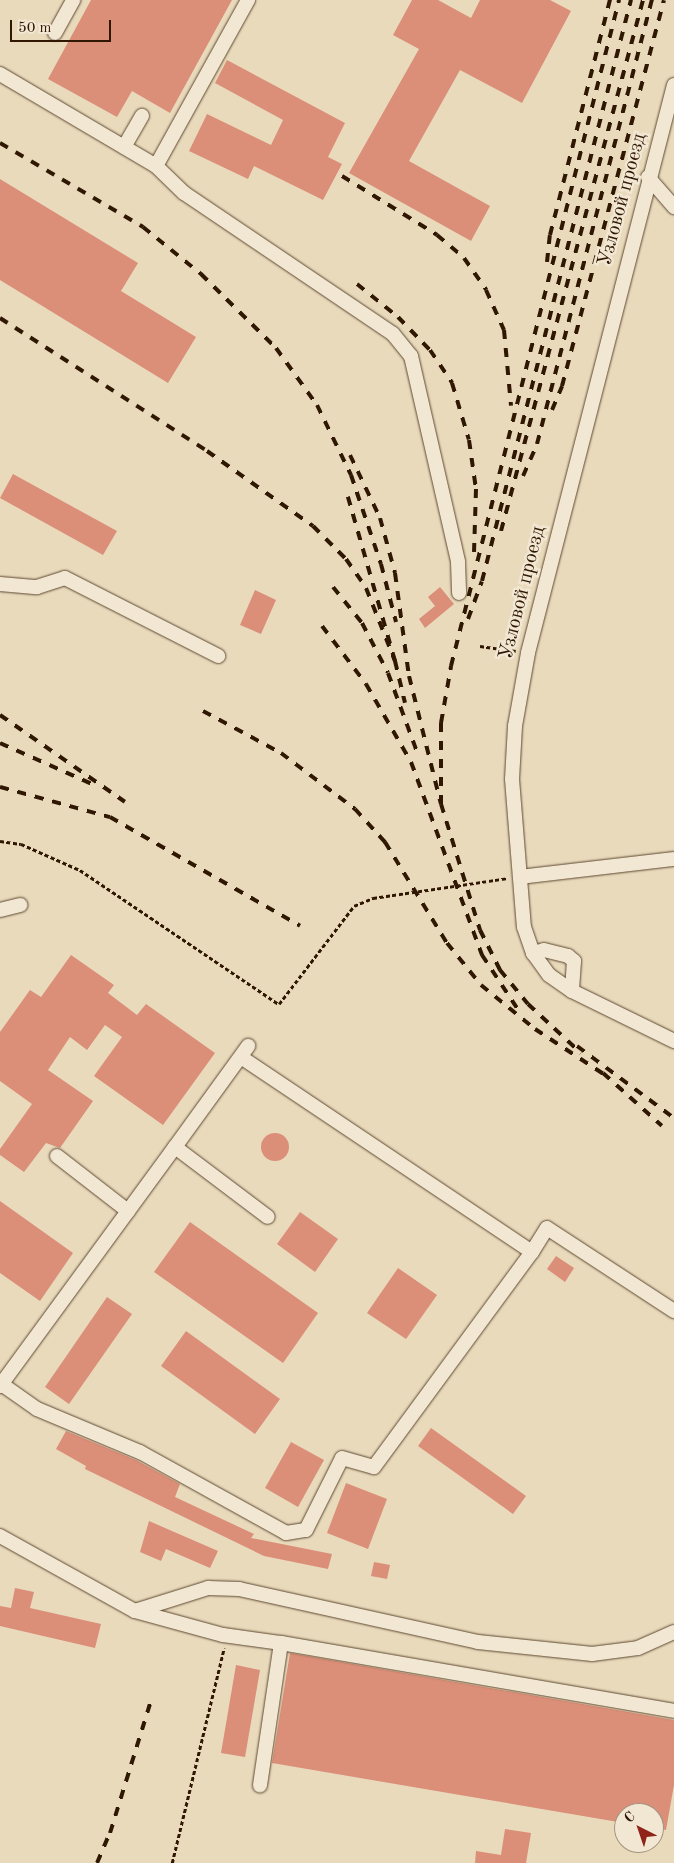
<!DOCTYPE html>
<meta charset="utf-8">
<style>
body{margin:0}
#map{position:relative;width:674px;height:1863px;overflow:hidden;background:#e9dabc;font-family:"Old Standard TT",serif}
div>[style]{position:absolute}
.building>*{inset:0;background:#db8e78}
.round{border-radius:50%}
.path>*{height:2.5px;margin-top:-1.25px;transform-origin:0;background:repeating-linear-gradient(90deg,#2f1702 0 4px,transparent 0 6.5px)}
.roads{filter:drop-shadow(0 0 1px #5e4830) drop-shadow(0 0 1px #5e4830)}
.minor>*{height:14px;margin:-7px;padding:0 7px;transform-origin:7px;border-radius:7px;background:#f1e7d3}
.rail>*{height:4px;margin-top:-2px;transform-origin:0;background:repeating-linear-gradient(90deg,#2f1702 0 9px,transparent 0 18px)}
span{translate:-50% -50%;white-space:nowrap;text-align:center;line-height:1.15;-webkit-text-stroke:5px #f1e7d3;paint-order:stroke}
.street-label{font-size:20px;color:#2f1702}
.north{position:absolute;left:614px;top:1803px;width:50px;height:50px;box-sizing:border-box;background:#f1e7d3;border:1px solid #a3947f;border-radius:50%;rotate:319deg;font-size:14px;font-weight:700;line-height:20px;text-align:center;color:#2f1702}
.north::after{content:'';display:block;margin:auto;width:18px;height:22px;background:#8f2418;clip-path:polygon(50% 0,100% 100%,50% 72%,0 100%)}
.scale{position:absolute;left:10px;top:20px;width:101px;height:22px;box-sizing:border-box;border:2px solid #2f1702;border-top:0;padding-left:6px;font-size:15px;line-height:18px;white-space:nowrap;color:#2f1702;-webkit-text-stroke:4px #f1e7d3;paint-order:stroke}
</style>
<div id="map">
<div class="building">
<i style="clip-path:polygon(91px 0,232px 0,170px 113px,132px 91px,117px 117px,48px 79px)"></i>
<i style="clip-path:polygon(412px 0,438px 0,471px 18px,480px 0,550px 0,571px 11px,522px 103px,460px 70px,409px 161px,490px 206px,471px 241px,349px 173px,419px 49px,393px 35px)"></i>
<i style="clip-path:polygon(227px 60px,345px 123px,328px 157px,342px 164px,323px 200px,254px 166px,248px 179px,189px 151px,207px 114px,271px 145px,283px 120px,215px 83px)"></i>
<i style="clip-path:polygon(0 179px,138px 263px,121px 291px,196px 337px,168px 383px,0 280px)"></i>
<i style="clip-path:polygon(13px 474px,117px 531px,103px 555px,0 498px)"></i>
<i style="clip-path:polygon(440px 587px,454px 604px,425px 628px,419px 619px,435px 606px,428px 597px)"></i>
<i style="clip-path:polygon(255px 590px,276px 600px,261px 634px,240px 625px)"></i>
<i style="clip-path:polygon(71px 955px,114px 985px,108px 993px,137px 1015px,146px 1004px,215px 1053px,163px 1125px,94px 1076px,122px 1037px,105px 1025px,87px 1050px,70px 1037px,48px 1070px,93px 1101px,60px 1148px,46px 1143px,24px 1172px,0 1155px,0 1149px,32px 1104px,0 1081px,0 1032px,30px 990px,41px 997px)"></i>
<i class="round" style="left:261px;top:1133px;width:28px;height:28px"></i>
<i style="clip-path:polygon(0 1201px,73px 1253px,40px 1301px,0 1273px)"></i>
<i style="clip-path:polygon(300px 1212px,338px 1239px,315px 1272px,277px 1244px)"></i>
<i style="clip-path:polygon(190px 1222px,318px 1313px,283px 1363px,154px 1272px)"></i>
<i style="clip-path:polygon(556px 1256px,574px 1268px,565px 1282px,547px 1269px)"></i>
<i style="clip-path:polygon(398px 1268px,437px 1295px,406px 1339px,367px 1313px)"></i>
<i style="clip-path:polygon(107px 1297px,132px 1314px,69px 1404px,45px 1387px)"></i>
<i style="clip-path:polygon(186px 1331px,280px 1399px,255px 1434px,161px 1366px)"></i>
<i style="clip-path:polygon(431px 1428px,526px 1496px,513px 1514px,418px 1446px)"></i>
<i style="clip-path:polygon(66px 1431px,136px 1460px,180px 1484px,175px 1497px,254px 1534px,251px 1538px,332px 1554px,328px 1569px,264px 1556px,85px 1469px,86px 1466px,56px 1449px)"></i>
<i style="clip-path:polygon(291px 1442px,324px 1460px,298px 1507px,265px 1488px)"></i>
<i style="clip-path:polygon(346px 1483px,387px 1499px,368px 1549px,327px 1533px)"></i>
<i style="clip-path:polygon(149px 1521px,218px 1551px,210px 1568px,166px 1549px,161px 1561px,140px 1552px)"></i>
<i style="clip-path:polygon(374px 1562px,390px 1565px,387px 1579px,371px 1576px)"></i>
<i style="clip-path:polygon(15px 1588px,34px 1592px,30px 1608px,101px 1624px,95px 1648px,0 1626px,0 1606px,11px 1608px)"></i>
<i style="clip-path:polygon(290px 1653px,674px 1720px,674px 1785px,666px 1830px,654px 1828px,654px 1813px,624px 1813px,624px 1823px,272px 1763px)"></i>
<i style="clip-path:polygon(236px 1665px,260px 1670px,245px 1757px,221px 1753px)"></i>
<i style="clip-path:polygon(505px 1829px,531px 1833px,526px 1863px,475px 1863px,476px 1851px,501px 1855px)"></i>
</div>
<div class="path">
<i style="left:480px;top:646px;width:36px;rotate:8deg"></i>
<i style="left:0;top:841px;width:21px;rotate:8deg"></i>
<i style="left:21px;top:844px;width:64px;rotate:23.8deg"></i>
<i style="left:80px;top:870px;width:240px;rotate:34deg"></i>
<i style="left:279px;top:1004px;width:123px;rotate:-52.6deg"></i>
<i style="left:354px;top:906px;width:21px;rotate:-23deg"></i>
<i style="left:373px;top:898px;width:136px;rotate:-8.4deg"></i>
<i style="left:172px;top:1863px;width:221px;rotate:-76.4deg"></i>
</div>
<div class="roads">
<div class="minor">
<i style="left:55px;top:33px;width:38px;rotate:-61deg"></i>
<i style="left:0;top:74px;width:181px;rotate:30.5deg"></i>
<i style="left:156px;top:166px;width:39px;rotate:44deg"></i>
<i style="left:184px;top:193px;width:252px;rotate:34deg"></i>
<i style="left:393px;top:334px;width:28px;rotate:51deg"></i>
<i style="left:411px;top:356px;width:211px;rotate:77.1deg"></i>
<i style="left:458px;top:562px;width:31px;rotate:88deg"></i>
<i style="left:674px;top:85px;width:586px;rotate:104.42deg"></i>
<i style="left:528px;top:653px;width:74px;rotate:100.1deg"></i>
<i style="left:515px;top:726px;width:53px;rotate:93.2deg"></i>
<i style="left:512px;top:779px;width:148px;rotate:85.4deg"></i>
<i style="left:524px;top:927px;width:28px;rotate:71deg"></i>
<i style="left:533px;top:953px;width:27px;rotate:54deg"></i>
<i style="left:549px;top:975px;width:28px;rotate:35deg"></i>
<i style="left:572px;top:991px;width:114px;rotate:26.1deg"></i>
<i style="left:124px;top:147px;width:36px;rotate:-60deg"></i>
<i style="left:156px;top:166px;width:190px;rotate:-61deg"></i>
<i style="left:648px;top:177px;width:40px;rotate:49deg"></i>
<i style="left:0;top:584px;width:37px;rotate:5deg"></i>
<i style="left:37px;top:587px;width:29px;rotate:-18deg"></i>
<i style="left:65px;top:578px;width:172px;rotate:27deg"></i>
<i style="left:520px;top:877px;width:155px;rotate:-6.7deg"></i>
<i style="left:0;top:910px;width:21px;rotate:-14deg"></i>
<i style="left:533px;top:953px;width:11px;rotate:-15deg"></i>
<i style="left:544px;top:950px;width:25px;rotate:14deg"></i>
<i style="left:568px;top:956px;width:8px;rotate:40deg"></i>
<i style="left:574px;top:961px;width:30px;rotate:94deg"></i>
<i style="left:175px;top:1147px;width:125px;rotate:-54.1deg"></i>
<i style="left:57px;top:1156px;width:90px;rotate:37.8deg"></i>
<i style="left:532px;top:1252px;width:28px;rotate:-58deg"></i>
<i style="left:547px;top:1228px;width:152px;rotate:33.2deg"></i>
<i style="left:0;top:1383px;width:45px;rotate:35.1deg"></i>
<i style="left:37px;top:1409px;width:112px;rotate:22.7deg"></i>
<i style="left:140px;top:1452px;width:167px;rotate:29deg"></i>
<i style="left:286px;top:1533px;width:20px;rotate:-9deg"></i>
<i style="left:306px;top:1530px;width:80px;rotate:-63.4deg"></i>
<i style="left:342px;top:1458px;width:33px;rotate:16deg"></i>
<i style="left:374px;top:1467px;width:267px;rotate:-53.7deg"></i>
<i style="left:532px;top:1252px;width:350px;rotate:-146.2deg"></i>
<i style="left:0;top:1386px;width:296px;rotate:-53.8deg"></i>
<i style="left:175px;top:1147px;width:116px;rotate:37deg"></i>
<i style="left:0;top:1536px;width:154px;rotate:29.1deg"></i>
<i style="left:135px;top:1611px;width:91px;rotate:15.3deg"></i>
<i style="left:223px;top:1635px;width:59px;rotate:7.9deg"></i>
<i style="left:281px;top:1643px;width:144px;rotate:98.4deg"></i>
<i style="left:135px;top:1611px;width:77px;rotate:-17.5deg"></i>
<i style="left:208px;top:1588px;width:31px;rotate:2deg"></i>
<i style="left:239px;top:1589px;width:245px;rotate:12.5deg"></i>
<i style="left:478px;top:1642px;width:115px;rotate:6deg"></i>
<i style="left:592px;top:1654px;width:46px;rotate:-7.4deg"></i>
<i style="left:638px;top:1648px;width:39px;rotate:-24deg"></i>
<i style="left:281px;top:1643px;width:399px;rotate:9.8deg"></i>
</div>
</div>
<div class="rail">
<i style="left:0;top:143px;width:166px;rotate:30.4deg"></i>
<i style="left:143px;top:227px;width:75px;rotate:39deg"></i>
<i style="left:201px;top:274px;width:105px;rotate:44.6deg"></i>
<i style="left:276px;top:348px;width:70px;rotate:54.3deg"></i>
<i style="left:317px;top:405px;width:78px;rotate:64.1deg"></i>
<i style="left:351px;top:475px;width:94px;rotate:71.4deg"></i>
<i style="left:381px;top:564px;width:60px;rotate:75.5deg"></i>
<i style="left:342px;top:176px;width:112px;rotate:31.8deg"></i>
<i style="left:437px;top:235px;width:35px;rotate:40deg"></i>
<i style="left:464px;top:258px;width:39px;rotate:55deg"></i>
<i style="left:486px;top:290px;width:44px;rotate:65.8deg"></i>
<i style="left:504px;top:330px;width:76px;rotate:84.7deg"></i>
<i style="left:547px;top:262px;width:27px;rotate:-84deg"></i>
<i style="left:550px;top:235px;width:243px;rotate:-75.7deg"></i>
<i style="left:357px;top:284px;width:53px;rotate:38.8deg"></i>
<i style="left:398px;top:317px;width:46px;rotate:45.9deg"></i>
<i style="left:430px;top:350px;width:40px;rotate:56deg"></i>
<i style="left:452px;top:383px;width:59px;rotate:73.4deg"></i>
<i style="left:469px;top:440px;width:49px;rotate:81.9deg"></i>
<i style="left:476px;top:489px;width:65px;rotate:91.8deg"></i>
<i style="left:0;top:318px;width:246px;rotate:32.7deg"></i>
<i style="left:207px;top:451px;width:130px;rotate:35.3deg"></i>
<i style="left:313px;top:526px;width:47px;rotate:45deg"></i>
<i style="left:346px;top:559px;width:35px;rotate:55deg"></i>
<i style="left:366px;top:588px;width:79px;rotate:68.3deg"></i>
<i style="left:395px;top:661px;width:171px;rotate:-106deg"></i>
<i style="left:552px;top:410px;width:26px;rotate:-67deg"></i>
<i style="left:562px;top:386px;width:399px;rotate:-75.2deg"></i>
<i style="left:350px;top:455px;width:70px;rotate:64.5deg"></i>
<i style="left:380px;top:518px;width:57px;rotate:74.7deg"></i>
<i style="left:395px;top:573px;width:104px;rotate:82.3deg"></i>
<i style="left:409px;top:676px;width:132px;rotate:76deg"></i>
<i style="left:441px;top:804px;width:81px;rotate:-90deg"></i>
<i style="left:441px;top:723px;width:58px;rotate:-80deg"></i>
<i style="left:451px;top:666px;width:687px;rotate:-75.84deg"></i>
<i style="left:523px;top:476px;width:35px;rotate:-66deg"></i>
<i style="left:537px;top:444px;width:459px;rotate:-75.5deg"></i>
<i style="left:501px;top:531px;width:550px;rotate:-75.03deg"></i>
<i style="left:333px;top:587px;width:46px;rotate:51.1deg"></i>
<i style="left:362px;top:623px;width:56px;rotate:62.5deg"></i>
<i style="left:388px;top:673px;width:84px;rotate:69.8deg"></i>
<i style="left:468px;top:619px;width:40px;rotate:-69.8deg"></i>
<i style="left:482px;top:581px;width:600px;rotate:-75.62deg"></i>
<i style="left:322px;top:626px;width:73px;rotate:52.8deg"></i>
<i style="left:366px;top:684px;width:90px;rotate:60deg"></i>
<i style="left:411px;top:762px;width:206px;rotate:69.8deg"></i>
<i style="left:482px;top:955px;width:64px;rotate:56.6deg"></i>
<i style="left:395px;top:661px;width:43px;rotate:76.6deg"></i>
<i style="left:203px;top:711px;width:89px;rotate:28.3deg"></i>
<i style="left:281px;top:753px;width:93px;rotate:37.1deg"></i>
<i style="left:355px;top:809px;width:45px;rotate:47.7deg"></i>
<i style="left:385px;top:842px;width:119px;rotate:58.5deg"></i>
<i style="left:447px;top:943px;width:54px;rotate:51deg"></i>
<i style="left:481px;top:985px;width:70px;rotate:39.2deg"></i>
<i style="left:535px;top:1029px;width:87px;rotate:33.3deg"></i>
<i style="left:0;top:715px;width:152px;rotate:34.8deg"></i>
<i style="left:0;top:743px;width:101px;rotate:24deg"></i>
<i style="left:0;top:787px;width:114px;rotate:15.3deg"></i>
<i style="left:110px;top:817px;width:219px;rotate:29.8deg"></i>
<i style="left:441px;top:804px;width:132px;rotate:72.8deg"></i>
<i style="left:480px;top:930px;width:45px;rotate:63.4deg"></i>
<i style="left:500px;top:970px;width:44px;rotate:50.5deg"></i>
<i style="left:528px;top:1004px;width:72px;rotate:42.8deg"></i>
<i style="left:577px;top:1046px;width:121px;rotate:36.6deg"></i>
<i style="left:603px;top:1073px;width:79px;rotate:41.9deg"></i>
<i style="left:97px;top:1863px;width:33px;rotate:-67deg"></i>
<i style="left:110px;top:1833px;width:142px;rotate:-72.8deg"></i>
</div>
<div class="street-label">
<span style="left:623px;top:200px;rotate:-75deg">Узловой проезд</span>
<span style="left:523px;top:593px;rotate:-76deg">Узловой проезд</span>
</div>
<div class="north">С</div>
<div class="scale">50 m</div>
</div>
